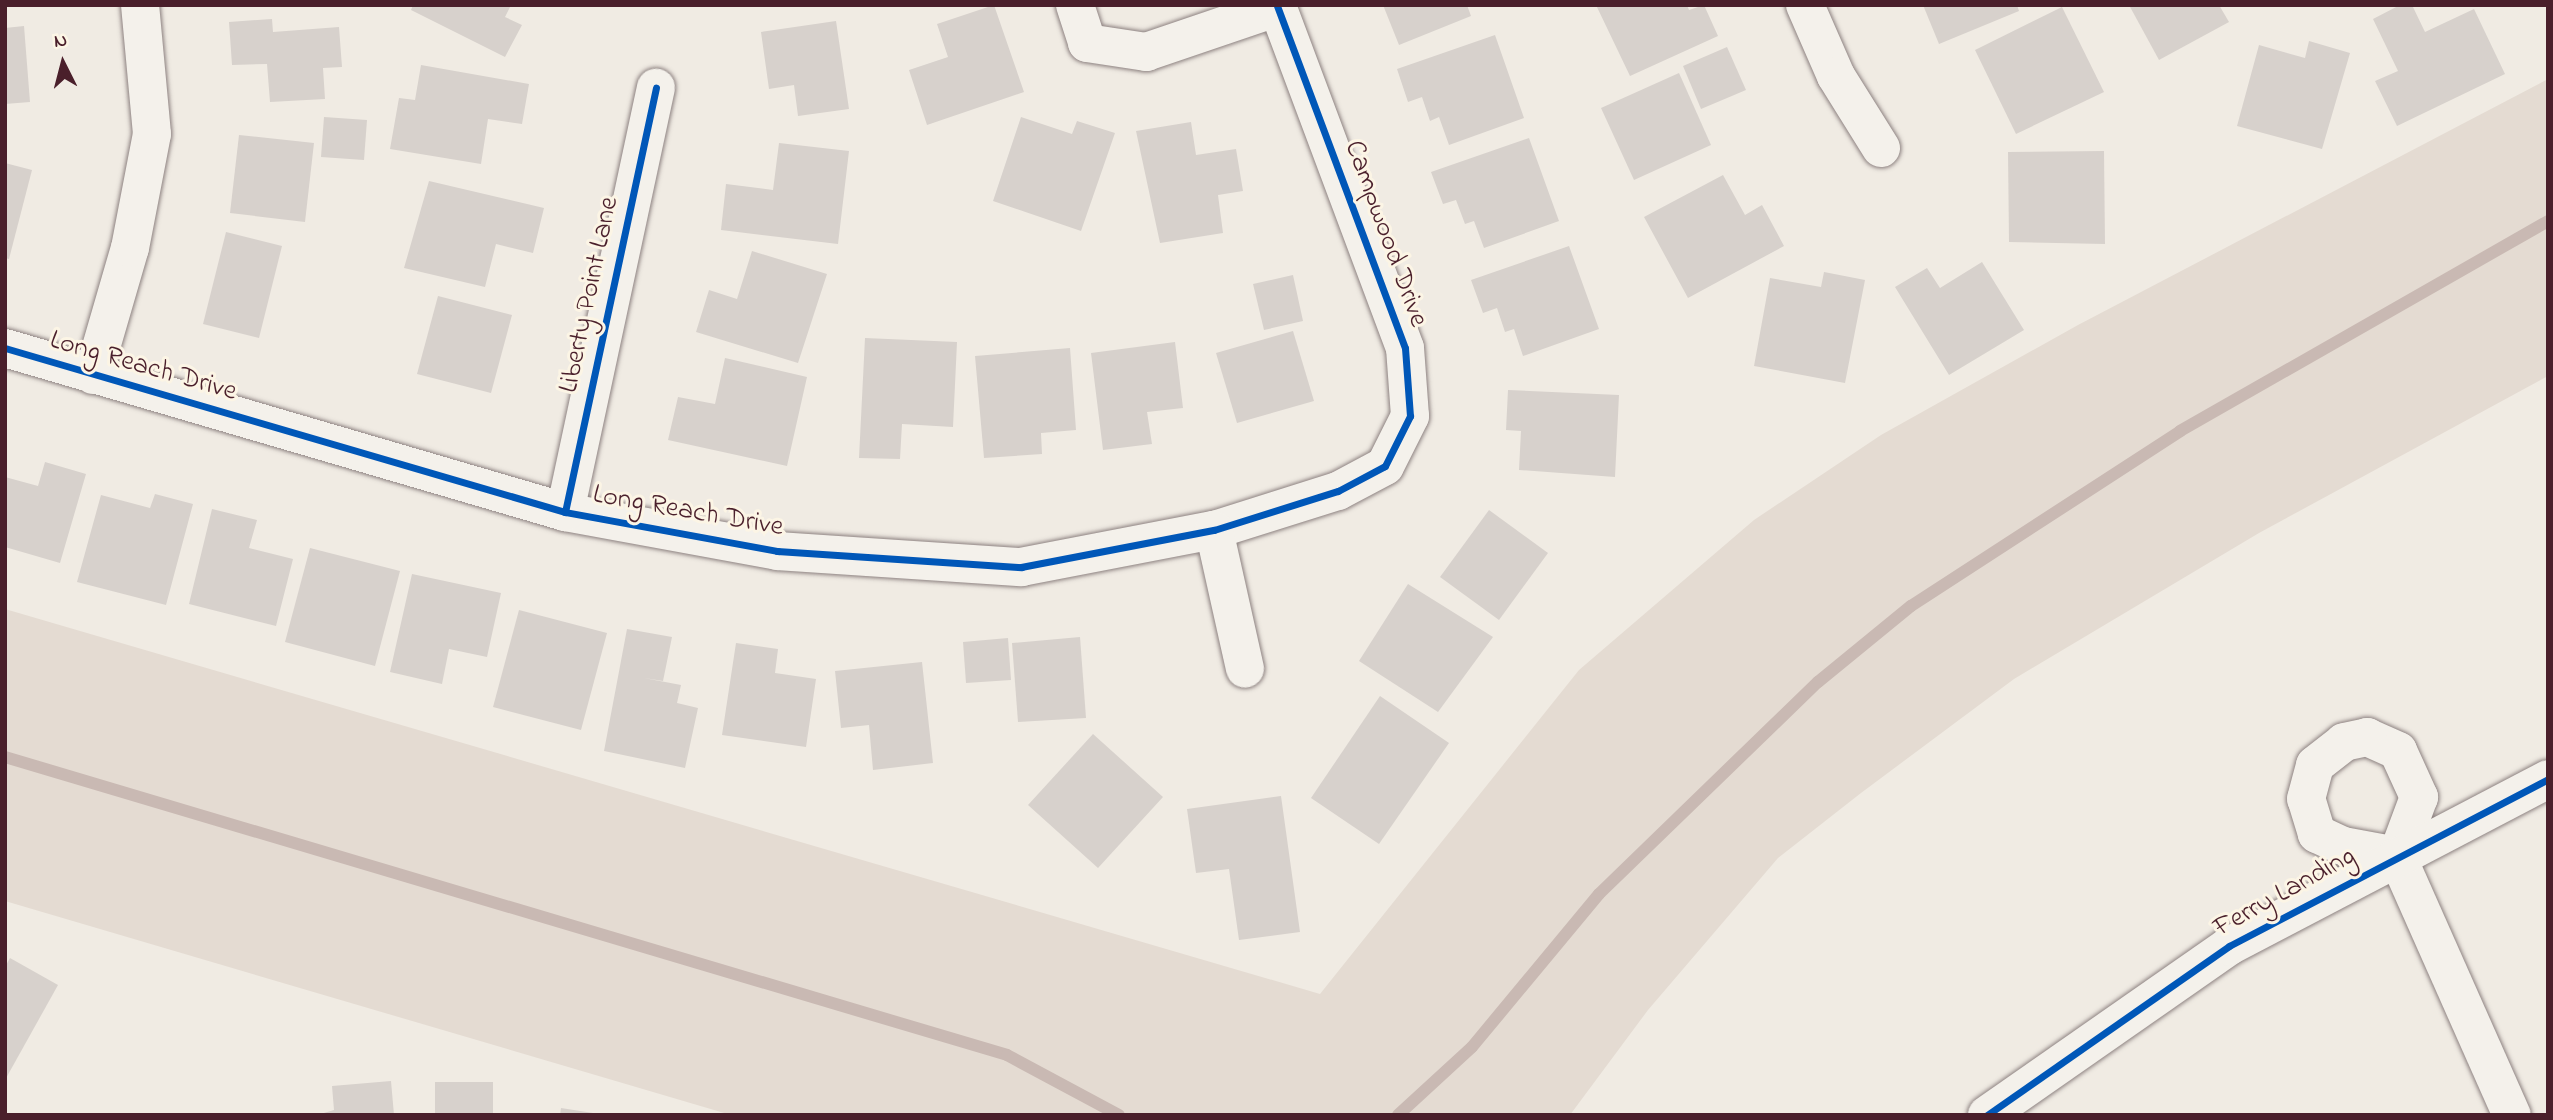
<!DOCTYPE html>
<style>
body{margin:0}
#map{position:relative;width:2553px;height:1120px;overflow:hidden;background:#f0ebe3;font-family:"Indie Flower",sans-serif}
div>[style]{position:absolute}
.green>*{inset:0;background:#e4dbd2}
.stream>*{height:12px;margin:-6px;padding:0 6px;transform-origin:6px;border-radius:6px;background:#c9b9b3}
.building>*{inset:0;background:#d7d1cc}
.roads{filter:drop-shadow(0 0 2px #8d8281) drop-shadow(0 0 2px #8d8281)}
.minor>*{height:38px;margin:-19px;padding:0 19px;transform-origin:19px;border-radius:19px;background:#f4f1eb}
.cycleway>*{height:7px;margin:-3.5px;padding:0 3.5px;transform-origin:3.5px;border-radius:3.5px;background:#0057b8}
span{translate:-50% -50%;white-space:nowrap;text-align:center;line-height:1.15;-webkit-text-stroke:6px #fcf5e5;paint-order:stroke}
.street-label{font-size:28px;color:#4a1f2b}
.frame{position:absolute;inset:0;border:7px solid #4a1f2b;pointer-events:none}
.north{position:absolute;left:28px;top:28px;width:70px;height:70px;-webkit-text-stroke:5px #fcf5e5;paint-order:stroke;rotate:354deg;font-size:19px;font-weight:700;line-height:28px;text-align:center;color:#4a1f2b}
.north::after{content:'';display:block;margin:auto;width:24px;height:32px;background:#4a1f2b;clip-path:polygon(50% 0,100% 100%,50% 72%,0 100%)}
</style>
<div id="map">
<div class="green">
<i style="clip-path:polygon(2548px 79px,2548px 376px,2259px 533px,2014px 679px,1861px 793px,1778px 858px,1648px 1010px,1570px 1115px,731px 1115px,5px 901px,5px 609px,1320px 994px,1579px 670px,1754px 520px,1881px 435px,2078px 325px)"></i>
</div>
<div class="stream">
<i style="left:5px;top:757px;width:1045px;rotate:16.56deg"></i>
<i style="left:1007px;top:1055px;width:127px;rotate:28.2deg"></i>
<i style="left:1398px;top:1115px;width:100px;rotate:-42.6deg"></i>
<i style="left:1472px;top:1047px;width:199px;rotate:-50.3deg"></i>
<i style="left:1599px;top:894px;width:305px;rotate:-44.1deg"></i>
<i style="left:1818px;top:682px;width:120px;rotate:-39.3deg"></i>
<i style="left:1911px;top:606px;width:321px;rotate:-33deg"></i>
<i style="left:2180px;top:431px;width:424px;rotate:-29.7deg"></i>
</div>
<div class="building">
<i style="clip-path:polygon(413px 5px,511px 5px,505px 17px,522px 25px,505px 57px,411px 10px)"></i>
<i style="clip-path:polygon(994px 5px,1024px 92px,927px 125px,909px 70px,948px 57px,937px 24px)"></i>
<i style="clip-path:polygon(1383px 5px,1467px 5px,1471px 16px,1399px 45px)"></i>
<i style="clip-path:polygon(1596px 5px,1687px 5px,1689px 10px,1704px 5px,1718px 36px,1630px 76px)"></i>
<i style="clip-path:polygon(1923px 5px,2017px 5px,2019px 11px,1939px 44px)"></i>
<i style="clip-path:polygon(2129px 5px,2219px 5px,2229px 22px,2159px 60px)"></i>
<i style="clip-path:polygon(2400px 5px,2412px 5px,2425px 32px,2474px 9px,2505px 74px,2397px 126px,2375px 81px,2398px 71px,2373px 19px)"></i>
<i style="clip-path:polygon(2062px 7px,2104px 92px,2016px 134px,1975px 50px)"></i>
<i style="clip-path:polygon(272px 19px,273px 32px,339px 27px,342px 67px,323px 68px,325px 99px,270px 102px,267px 64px,232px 65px,229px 22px)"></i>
<i style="clip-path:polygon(836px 21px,849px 109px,798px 116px,794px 85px,769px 89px,761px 32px)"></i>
<i style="clip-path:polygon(24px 26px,30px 102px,5px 104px,5px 28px)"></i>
<i style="clip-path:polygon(1495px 35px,1524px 118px,1449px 145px,1439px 117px,1430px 121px,1422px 97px,1408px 102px,1397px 69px)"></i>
<i style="clip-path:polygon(2309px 41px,2350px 53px,2322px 149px,2237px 126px,2259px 45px,2305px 58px)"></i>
<i style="clip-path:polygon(1727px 47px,1746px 90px,1701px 109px,1683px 66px)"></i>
<i style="clip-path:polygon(421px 65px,529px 84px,522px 124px,488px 119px,481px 164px,390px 149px,399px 98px,415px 100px)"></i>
<i style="clip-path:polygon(1679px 73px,1711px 145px,1634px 180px,1601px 108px)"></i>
<i style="clip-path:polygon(324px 117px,367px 120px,364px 160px,321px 157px)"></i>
<i style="clip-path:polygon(1021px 117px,1072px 134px,1077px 121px,1115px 133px,1081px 231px,993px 201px)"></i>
<i style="clip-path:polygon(1191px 122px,1196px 155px,1236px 149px,1243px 191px,1218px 195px,1223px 233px,1160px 243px,1136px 131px)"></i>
<i style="clip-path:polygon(239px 135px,314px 143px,305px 222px,230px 213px)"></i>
<i style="clip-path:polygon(1529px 138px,1559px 221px,1484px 248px,1474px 221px,1465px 224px,1456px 200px,1443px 204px,1431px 172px)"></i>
<i style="clip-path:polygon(779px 143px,849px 151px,838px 244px,721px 230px,726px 184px,773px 190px)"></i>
<i style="clip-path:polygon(2104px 151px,2105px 244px,2009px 242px,2008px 152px)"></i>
<i style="clip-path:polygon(5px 163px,32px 170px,9px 259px,5px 258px)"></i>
<i style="clip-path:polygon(1723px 175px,1745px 215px,1762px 205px,1784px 246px,1688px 298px,1644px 217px)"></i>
<i style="clip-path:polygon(429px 181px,544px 208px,533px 253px,496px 244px,485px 287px,404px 268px)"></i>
<i style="clip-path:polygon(226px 232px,282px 246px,259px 338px,203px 324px)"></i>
<i style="clip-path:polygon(1569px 246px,1599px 329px,1523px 356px,1514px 329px,1505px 332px,1497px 308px,1483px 313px,1471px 280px)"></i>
<i style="clip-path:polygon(752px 251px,827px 274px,798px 363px,696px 332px,709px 290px,737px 299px)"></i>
<i style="clip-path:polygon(1982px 262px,2024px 330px,1949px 375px,1895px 287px,1927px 268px,1940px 288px)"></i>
<i style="clip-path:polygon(1824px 272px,1865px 280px,1845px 383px,1754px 366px,1770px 278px,1821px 287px)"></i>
<i style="clip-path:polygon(1293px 275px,1303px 321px,1264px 330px,1253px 284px)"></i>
<i style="clip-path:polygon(438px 296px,512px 315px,491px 393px,417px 374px)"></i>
<i style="clip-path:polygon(1293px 331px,1314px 401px,1237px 423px,1216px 353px)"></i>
<i style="clip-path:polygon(865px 338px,957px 342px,953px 427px,902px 424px,900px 459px,859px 458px)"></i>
<i style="clip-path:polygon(1175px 342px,1183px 408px,1147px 412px,1152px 444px,1103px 450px,1091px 353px)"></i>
<i style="clip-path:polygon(1070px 348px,1076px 430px,1041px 433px,1042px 454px,984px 458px,975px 356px)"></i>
<i style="clip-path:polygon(725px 358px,807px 377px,787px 466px,668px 440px,678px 397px,715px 404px)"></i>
<i style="clip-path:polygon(1508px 390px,1619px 395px,1615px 477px,1519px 470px,1521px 431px,1506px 430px)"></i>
<i style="clip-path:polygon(45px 462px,86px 474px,60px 563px,5px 547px,5px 477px,38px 486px)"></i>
<i style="clip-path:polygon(155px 494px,193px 504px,166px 605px,77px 582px,101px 495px,150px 508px)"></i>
<i style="clip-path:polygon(212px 509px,257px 520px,249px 548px,293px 559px,276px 626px,189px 604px)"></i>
<i style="clip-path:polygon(1489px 510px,1548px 553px,1499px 620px,1440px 577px)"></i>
<i style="clip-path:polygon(310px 548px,400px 571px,375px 666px,285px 642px)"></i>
<i style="clip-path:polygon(412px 574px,501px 593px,487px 657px,449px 649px,442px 684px,390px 672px)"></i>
<i style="clip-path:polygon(1408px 584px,1493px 637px,1438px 712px,1359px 661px)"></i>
<i style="clip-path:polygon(519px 610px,607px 633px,581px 730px,493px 707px)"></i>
<i style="clip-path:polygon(627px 629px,672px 637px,663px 681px,644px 678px,681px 685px,677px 703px,698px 708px,685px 768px,604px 751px)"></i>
<i style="clip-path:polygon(1080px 637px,1086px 718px,1018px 722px,1012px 643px)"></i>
<i style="clip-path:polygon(1008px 638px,1011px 680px,966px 683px,963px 642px)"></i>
<i style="clip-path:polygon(736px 643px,778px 649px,775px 673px,816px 679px,806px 747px,722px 735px)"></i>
<i style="clip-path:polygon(922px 662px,933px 763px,873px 770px,869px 725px,841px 728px,835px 671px)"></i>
<i style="clip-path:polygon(1380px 696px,1449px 743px,1379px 844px,1311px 798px)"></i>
<i style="clip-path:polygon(1093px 734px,1163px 797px,1098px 868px,1028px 805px)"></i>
<i style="clip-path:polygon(1281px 796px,1300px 932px,1239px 940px,1229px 869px,1196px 873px,1187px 809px)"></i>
<i style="clip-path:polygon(10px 958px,58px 985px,5px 1080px,5px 967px)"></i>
<i style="clip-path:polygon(391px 1081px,394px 1115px,317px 1115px,334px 1110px,332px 1086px)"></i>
<i style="clip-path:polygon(435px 1082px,493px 1082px,493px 1115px,435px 1115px)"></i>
<i style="clip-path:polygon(561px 1108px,593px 1113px,593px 1115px,560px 1115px)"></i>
</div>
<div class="roads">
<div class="minor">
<i style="left:1075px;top:5px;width:40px;rotate:72deg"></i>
<i style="left:1087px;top:43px;width:60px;rotate:8.7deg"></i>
<i style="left:1146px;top:52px;width:139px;rotate:-18.8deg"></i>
<i style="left:1805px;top:5px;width:77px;rotate:66.4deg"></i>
<i style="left:1836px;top:76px;width:85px;rotate:58deg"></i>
<i style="left:5px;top:348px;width:584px;rotate:16.32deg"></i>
<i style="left:565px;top:512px;width:216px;rotate:10.4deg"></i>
<i style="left:777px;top:551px;width:245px;rotate:3.8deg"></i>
<i style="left:1021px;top:567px;width:197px;rotate:-10.9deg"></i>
<i style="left:1214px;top:530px;width:130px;rotate:-17.5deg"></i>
<i style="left:1338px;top:491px;width:53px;rotate:-28deg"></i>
<i style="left:1385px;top:466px;width:56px;rotate:-63.4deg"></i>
<i style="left:1410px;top:416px;width:68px;rotate:-94.2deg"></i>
<i style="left:1405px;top:348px;width:366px;rotate:-110.5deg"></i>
<i style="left:93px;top:375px;width:132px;rotate:-73.8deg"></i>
<i style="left:130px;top:248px;width:116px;rotate:-79.1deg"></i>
<i style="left:152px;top:134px;width:130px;rotate:-95.3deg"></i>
<i style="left:565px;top:512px;width:434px;rotate:-77.9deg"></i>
<i style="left:1214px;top:530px;width:142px;rotate:77.4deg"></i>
<i style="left:2367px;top:737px;width:34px;rotate:24deg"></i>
<i style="left:2398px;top:751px;width:51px;rotate:65.5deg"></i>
<i style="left:2419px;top:797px;width:63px;rotate:110.4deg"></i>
<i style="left:2397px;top:856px;width:55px;rotate:-169.5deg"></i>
<i style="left:2343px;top:846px;width:29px;rotate:-155deg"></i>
<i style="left:2317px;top:834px;width:37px;rotate:-107deg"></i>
<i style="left:2306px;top:799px;width:35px;rotate:-75deg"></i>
<i style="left:2315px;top:765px;width:37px;rotate:-38deg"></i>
<i style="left:2344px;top:742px;width:24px;rotate:-12deg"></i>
<i style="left:2397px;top:856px;width:283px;rotate:66.1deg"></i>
<i style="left:1987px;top:1115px;width:295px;rotate:-34.9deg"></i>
<i style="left:2229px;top:946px;width:360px;rotate:-27.6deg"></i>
</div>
</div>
<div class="cycleway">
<i style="left:5px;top:348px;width:584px;rotate:16.32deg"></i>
<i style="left:565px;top:512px;width:216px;rotate:10.4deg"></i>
<i style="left:777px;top:551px;width:245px;rotate:3.8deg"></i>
<i style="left:1021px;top:567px;width:197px;rotate:-10.9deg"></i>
<i style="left:1214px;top:530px;width:130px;rotate:-17.5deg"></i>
<i style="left:1338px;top:491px;width:53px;rotate:-28deg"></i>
<i style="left:1385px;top:466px;width:56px;rotate:-63.4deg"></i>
<i style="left:1410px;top:416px;width:68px;rotate:-94.2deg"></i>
<i style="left:1405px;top:348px;width:366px;rotate:-110.5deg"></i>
<i style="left:565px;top:512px;width:434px;rotate:-77.9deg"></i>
<i style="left:1987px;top:1115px;width:295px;rotate:-34.9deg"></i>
<i style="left:2229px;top:946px;width:360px;rotate:-27.6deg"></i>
</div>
<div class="street-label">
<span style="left:1385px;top:234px;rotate:70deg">Campwood Drive</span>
<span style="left:590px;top:295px;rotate:-78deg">Liberty Point Lane</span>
<span style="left:143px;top:367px;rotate:16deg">Long Reach Drive</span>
<span style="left:688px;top:512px;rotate:10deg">Long Reach Drive</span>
<span style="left:2285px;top:893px;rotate:-29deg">Ferry Landing</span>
</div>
<div class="frame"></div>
<div class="north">N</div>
</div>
